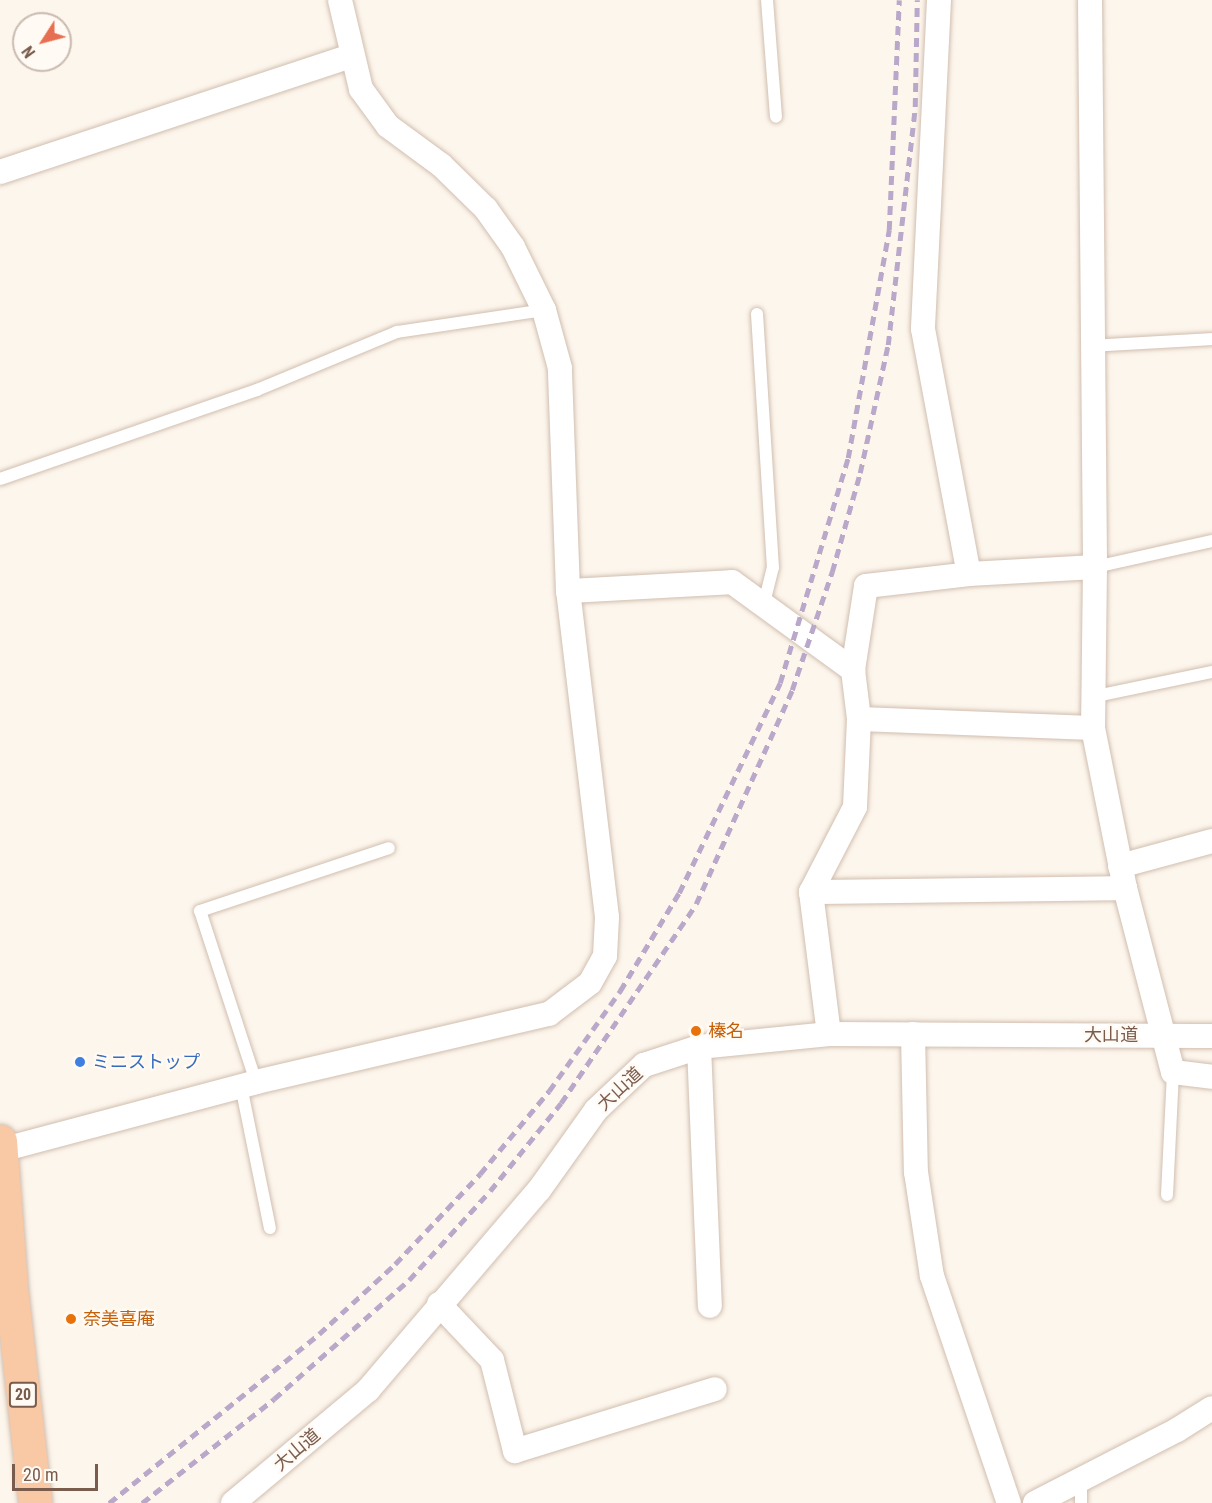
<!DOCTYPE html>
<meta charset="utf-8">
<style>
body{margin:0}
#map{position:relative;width:1212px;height:1503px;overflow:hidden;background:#fdf6ec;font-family:"Roboto Condensed","Noto Sans JP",sans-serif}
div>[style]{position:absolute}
.roads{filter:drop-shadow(0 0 2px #d1beb0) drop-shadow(0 0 2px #d1beb0)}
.service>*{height:12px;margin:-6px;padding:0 6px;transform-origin:6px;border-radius:6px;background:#fff}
.minor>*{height:24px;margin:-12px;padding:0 12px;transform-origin:12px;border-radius:12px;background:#fff}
.trunk>*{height:33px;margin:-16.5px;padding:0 16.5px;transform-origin:16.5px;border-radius:16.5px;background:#f9c8a4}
.rail>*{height:4.5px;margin-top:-2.25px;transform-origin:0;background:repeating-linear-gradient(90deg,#b9a8c9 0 9px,transparent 0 15px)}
.dots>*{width:16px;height:16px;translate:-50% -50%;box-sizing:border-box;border:3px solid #fffaf3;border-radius:50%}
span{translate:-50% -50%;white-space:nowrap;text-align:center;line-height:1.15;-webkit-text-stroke:4.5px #fffaf3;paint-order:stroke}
.shield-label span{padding:2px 4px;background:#fffaf3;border:2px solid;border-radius:4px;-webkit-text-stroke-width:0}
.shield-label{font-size:16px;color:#7a5c4d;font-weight:700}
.food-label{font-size:18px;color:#c56008}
.left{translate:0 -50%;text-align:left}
.street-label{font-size:18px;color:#7a5c4d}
.shop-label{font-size:18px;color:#366cbe}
.north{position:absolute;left:12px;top:12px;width:60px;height:60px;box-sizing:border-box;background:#fffaf3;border:2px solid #cabbb1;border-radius:50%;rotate:234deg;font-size:16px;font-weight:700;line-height:24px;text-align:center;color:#7a5c4d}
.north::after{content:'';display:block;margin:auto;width:21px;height:27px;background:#e76f51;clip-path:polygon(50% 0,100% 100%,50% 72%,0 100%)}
.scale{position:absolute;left:12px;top:1464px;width:86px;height:27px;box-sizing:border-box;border:3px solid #7a5c4d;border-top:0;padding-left:8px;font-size:18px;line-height:21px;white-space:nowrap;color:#7a5c4d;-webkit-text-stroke:4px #fffaf3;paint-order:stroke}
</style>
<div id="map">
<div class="roads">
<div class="service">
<i style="left:767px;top:0;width:117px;rotate:85.6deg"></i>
<i style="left:757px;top:314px;width:254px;rotate:86.4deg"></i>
<i style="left:773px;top:567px;width:37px;rotate:104deg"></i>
<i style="left:1091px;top:346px;width:121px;rotate:-3.3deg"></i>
<i style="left:0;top:479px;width:272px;rotate:-19.1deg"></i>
<i style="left:257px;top:390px;width:152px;rotate:-22.5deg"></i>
<i style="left:397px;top:332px;width:149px;rotate:-8.5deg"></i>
<i style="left:1095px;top:567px;width:120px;rotate:-12.5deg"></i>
<i style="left:1092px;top:697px;width:123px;rotate:-11.8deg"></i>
<i style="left:256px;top:1082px;width:180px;rotate:-108.1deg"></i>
<i style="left:200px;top:911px;width:199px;rotate:-18.4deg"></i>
<i style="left:241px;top:1086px;width:145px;rotate:78.5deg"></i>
<i style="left:1167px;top:1195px;width:123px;rotate:-87.2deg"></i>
<i style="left:1081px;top:1503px;width:24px;rotate:-90deg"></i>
</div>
<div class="minor">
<i style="left:939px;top:0;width:329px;rotate:92.8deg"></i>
<i style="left:923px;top:329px;width:249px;rotate:79.4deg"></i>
<i style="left:1090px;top:0;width:567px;rotate:89.49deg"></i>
<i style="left:1095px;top:567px;width:161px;rotate:90.7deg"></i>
<i style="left:1093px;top:728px;width:163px;rotate:78.7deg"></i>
<i style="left:1125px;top:888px;width:190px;rotate:75.4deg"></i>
<i style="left:1173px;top:1072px;width:39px;rotate:7deg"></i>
<i style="left:0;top:172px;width:370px;rotate:-18.3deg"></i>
<i style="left:568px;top:591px;width:164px;rotate:-3.1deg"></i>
<i style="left:732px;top:582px;width:150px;rotate:36deg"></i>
<i style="left:853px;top:670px;width:49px;rotate:83deg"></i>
<i style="left:859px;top:719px;width:88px;rotate:92.6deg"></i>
<i style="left:855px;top:807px;width:96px;rotate:117.4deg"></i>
<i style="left:811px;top:892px;width:143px;rotate:82.8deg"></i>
<i style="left:853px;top:670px;width:85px;rotate:-81.2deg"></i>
<i style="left:866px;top:586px;width:104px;rotate:-6.6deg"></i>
<i style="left:969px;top:574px;width:126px;rotate:-3.2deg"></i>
<i style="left:859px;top:719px;width:234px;rotate:2.2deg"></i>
<i style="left:1120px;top:866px;width:95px;rotate:-15.2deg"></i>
<i style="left:811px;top:892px;width:314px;rotate:-0.7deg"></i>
<i style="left:913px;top:1034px;width:138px;rotate:88.8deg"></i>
<i style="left:916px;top:1172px;width:105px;rotate:81.3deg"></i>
<i style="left:932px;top:1276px;width:240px;rotate:71.3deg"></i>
<i style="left:699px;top:1047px;width:259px;rotate:87.6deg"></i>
<i style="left:1px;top:1150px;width:264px;rotate:-14.9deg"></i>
<i style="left:256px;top:1082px;width:301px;rotate:-13.1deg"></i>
<i style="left:549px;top:1014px;width:51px;rotate:-37.1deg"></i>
<i style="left:590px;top:983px;width:31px;rotate:-61deg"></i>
<i style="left:605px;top:956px;width:39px;rotate:-87deg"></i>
<i style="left:607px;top:917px;width:328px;rotate:-96.8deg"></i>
<i style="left:568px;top:591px;width:223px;rotate:-92.1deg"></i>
<i style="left:560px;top:368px;width:60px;rotate:-105.4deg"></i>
<i style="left:544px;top:310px;width:70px;rotate:-116.2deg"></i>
<i style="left:513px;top:247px;width:47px;rotate:-125.4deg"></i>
<i style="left:486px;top:209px;width:63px;rotate:-135.6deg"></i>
<i style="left:441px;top:165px;width:66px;rotate:-143.7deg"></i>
<i style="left:388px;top:126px;width:46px;rotate:-126.1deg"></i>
<i style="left:361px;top:89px;width:91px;rotate:-103.3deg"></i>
<i style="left:439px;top:1304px;width:77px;rotate:46.6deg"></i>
<i style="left:492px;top:1360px;width:94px;rotate:75.8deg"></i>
<i style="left:515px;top:1451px;width:209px;rotate:-17.2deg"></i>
<i style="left:233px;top:1503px;width:176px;rotate:-39.9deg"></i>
<i style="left:368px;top:1390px;width:263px;rotate:-49.5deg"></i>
<i style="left:539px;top:1190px;width:98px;rotate:-54.5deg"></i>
<i style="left:596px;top:1110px;width:66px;rotate:-43.2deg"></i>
<i style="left:644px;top:1065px;width:58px;rotate:-18.1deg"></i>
<i style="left:699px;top:1047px;width:131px;rotate:-5.7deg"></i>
<i style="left:829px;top:1034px;width:383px;rotate:0.3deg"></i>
<i style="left:1035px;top:1503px;width:160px;rotate:-27.2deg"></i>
<i style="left:1177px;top:1430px;width:41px;rotate:-32.2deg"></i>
</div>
<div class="trunk">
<i style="left:0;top:1141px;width:147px;rotate:85.7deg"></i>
<i style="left:11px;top:1288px;width:216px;rotate:83.6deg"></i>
</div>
</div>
<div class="rail">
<i style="left:109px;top:1503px;width:270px;rotate:-38.8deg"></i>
<i style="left:319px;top:1334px;width:103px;rotate:-42.6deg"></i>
<i style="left:395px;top:1264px;width:124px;rotate:-46.6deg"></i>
<i style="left:480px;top:1174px;width:108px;rotate:-50.3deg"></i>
<i style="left:549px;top:1091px;width:123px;rotate:-54.6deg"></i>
<i style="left:620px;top:991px;width:114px;rotate:-59deg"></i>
<i style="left:679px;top:893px;width:233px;rotate:-64.3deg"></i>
<i style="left:780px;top:683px;width:235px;rotate:-73.2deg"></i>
<i style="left:848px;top:458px;width:232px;rotate:-79.8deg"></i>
<i style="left:889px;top:230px;width:230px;rotate:-87.5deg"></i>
<i style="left:142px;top:1503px;width:168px;rotate:-38.2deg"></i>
<i style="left:274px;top:1399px;width:180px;rotate:-41.4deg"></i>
<i style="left:409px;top:1280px;width:120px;rotate:-47.7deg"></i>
<i style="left:490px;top:1191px;width:113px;rotate:-51.1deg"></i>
<i style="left:561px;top:1103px;width:240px;rotate:-55.8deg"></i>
<i style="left:696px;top:904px;width:235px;rotate:-65.8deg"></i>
<i style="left:792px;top:690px;width:125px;rotate:-71.3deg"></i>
<i style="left:832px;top:572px;width:103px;rotate:-74.2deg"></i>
<i style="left:860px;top:473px;width:131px;rotate:-77.7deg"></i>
<i style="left:888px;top:345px;width:240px;rotate:-83.5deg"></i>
<i style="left:915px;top:107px;width:107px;rotate:-88.9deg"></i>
</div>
<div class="dots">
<i style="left:696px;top:1031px;background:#e8710a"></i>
<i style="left:80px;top:1062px;background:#3f7fe0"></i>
<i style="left:71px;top:1319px;background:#e8710a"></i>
</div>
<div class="shield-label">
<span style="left:23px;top:1395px">20</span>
</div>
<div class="food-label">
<span class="left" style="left:708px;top:1031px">榛名</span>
<span class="left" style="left:83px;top:1319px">奈美喜庵</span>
</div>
<div class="street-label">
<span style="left:1111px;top:1035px">大山道</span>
<span style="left:620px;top:1089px;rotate:-43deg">大山道</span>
<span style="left:297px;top:1450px;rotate:-40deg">大山道</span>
</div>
<div class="shop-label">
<span class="left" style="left:92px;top:1062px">ミニストップ</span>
</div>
<div class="north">N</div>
<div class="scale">20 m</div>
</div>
